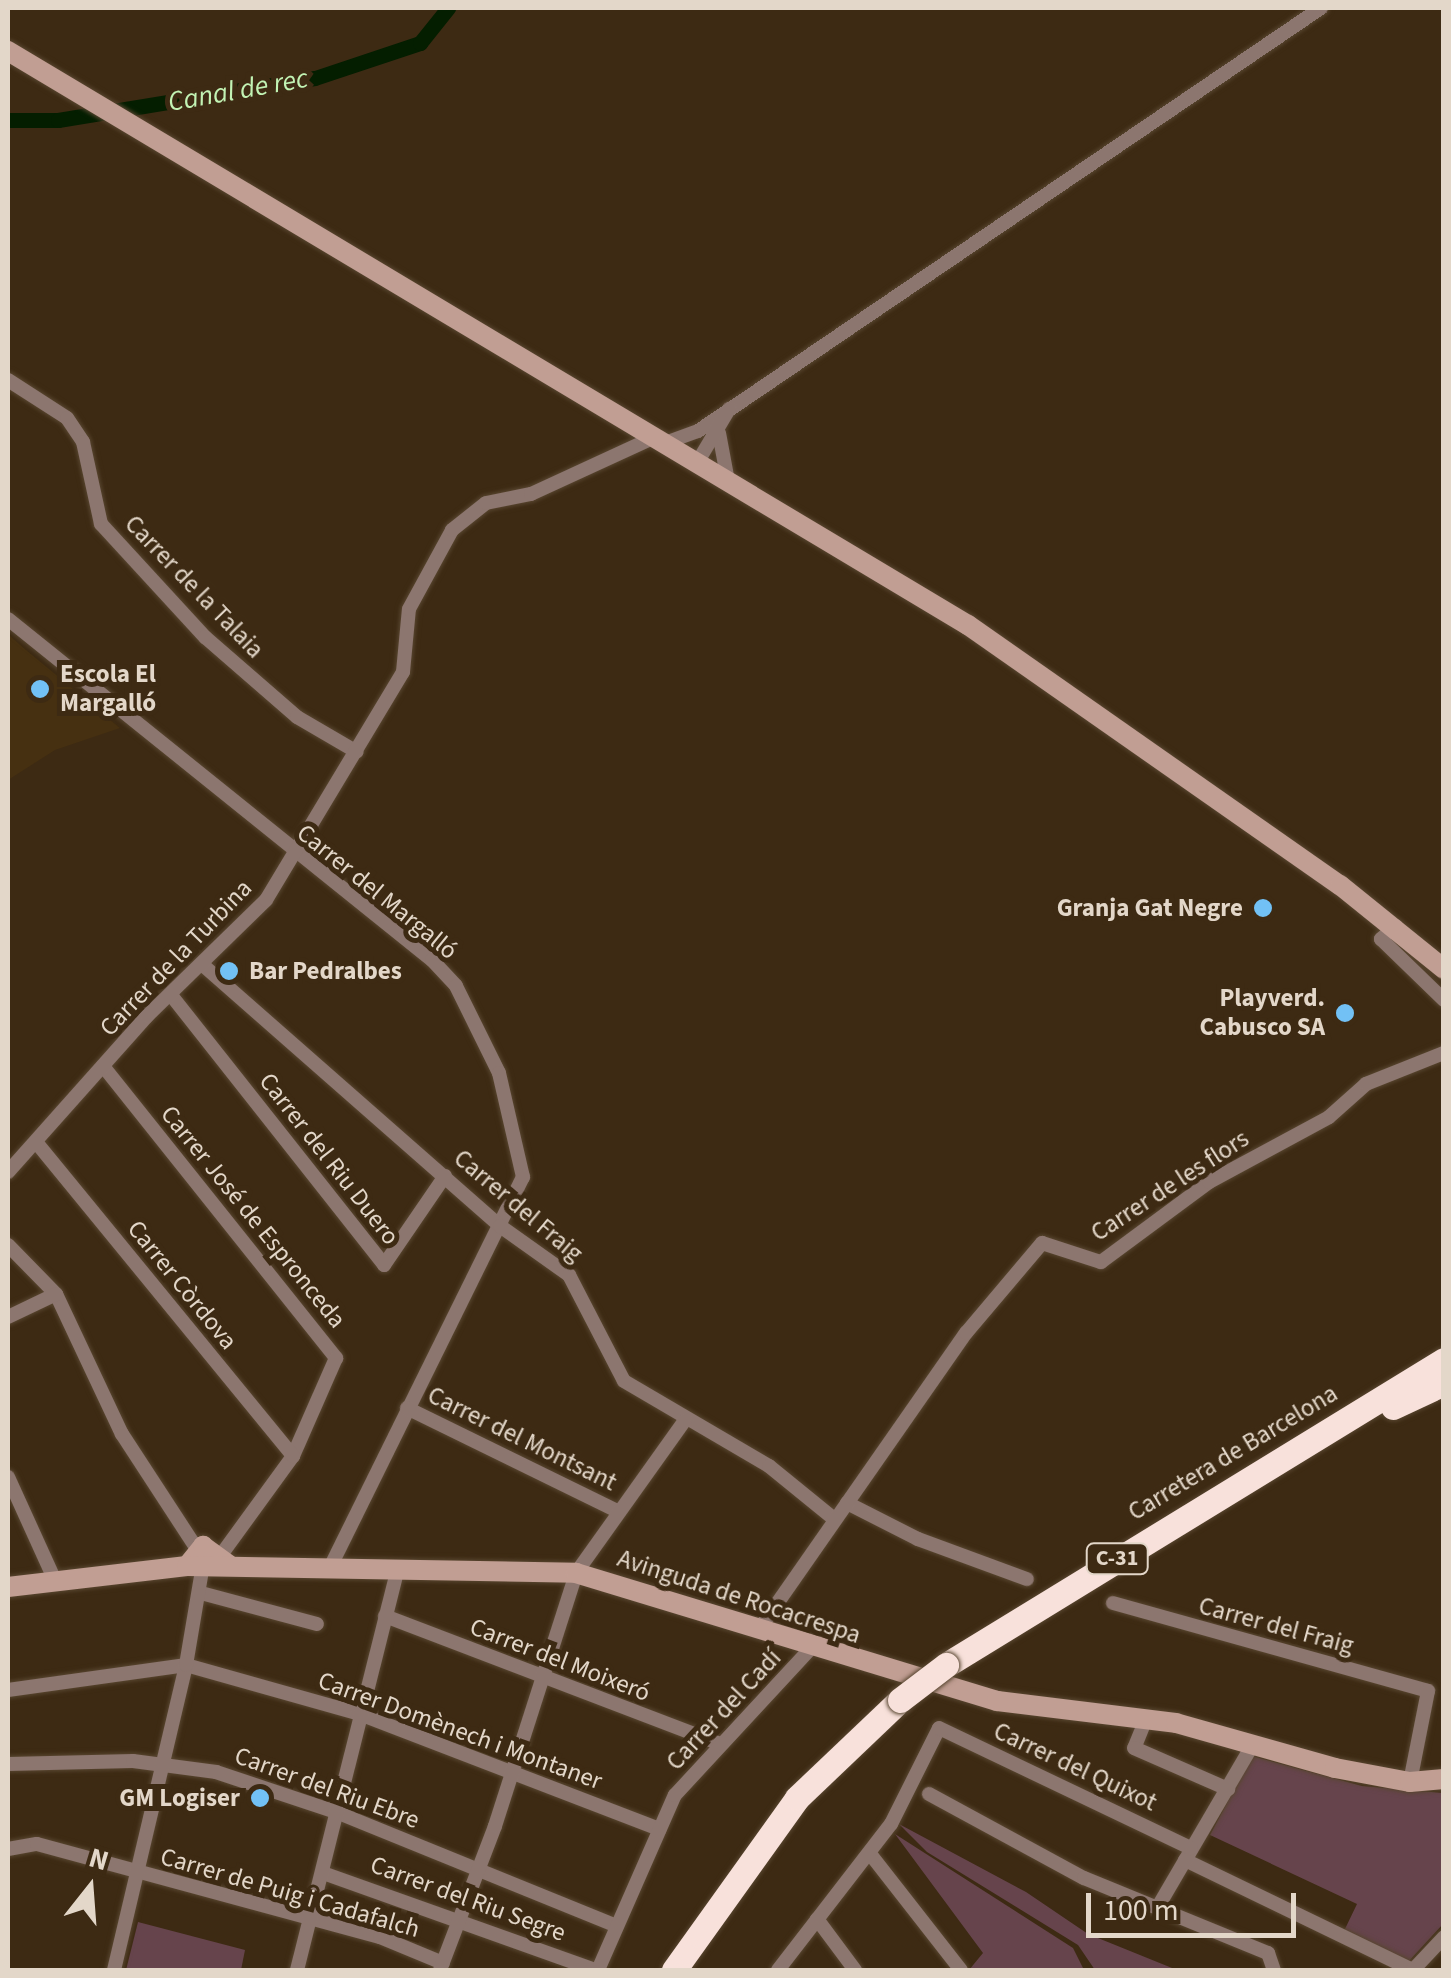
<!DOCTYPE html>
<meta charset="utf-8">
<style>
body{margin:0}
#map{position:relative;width:1451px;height:1978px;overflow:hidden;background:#3d2a13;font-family:"Source Sans 3",sans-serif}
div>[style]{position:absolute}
.built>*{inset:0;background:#463011}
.green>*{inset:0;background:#66444c}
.canal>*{height:15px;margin:-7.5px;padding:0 7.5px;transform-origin:7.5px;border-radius:7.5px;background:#041e00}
.roads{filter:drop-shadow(0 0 2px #584630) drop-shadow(0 0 2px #584630)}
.street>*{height:14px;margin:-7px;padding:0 7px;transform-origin:7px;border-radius:7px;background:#8c766f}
.secondary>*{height:20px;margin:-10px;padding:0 10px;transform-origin:10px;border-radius:10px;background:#c19e93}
.highway>*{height:25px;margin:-12.5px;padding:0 12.5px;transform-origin:12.5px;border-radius:12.5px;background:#f8e1db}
.bridges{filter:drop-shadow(0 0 2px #584630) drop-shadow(0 0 2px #584630)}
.highway-bridge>*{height:25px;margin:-12.5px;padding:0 12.5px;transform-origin:12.5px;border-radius:12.5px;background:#f8e1db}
.dots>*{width:28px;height:28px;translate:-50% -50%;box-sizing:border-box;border:5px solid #3d2a13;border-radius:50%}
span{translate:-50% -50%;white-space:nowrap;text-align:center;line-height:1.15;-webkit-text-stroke:10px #3d2a13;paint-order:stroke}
.shield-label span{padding:2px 8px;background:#3d2a13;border:2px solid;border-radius:8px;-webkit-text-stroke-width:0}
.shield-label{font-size:22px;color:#e3d7c9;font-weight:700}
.street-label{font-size:25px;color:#e3d7c9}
.poi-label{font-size:25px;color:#e3d7c9;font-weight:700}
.left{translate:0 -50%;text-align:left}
.right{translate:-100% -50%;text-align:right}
.water-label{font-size:28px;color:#c2f3b4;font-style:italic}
.frame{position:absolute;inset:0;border:10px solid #e3d7c9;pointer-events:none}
.north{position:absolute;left:40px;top:1838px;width:100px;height:100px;-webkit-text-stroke:8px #3d2a13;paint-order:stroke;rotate:17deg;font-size:28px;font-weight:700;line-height:40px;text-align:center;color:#e3d7c9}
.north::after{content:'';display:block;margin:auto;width:35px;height:45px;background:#e3d7c9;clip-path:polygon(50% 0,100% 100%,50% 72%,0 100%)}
.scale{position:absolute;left:1086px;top:1893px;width:210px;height:45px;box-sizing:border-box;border:5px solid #e3d7c9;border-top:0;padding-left:12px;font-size:30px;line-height:35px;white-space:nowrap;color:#e3d7c9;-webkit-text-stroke:8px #3d2a13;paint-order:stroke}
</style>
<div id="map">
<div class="built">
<i style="clip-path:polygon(8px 634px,26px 650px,120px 728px,55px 750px,8px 780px)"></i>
</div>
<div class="green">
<i style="clip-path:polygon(1252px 1756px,1362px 1786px,1443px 1793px,1443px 1924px,1409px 1961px,1344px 1931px,1357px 1904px,1210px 1835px)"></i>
<i style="clip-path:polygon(899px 1824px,1026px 1892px,1088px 1934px,1177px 1970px,1095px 1970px,1078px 1945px,927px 1852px)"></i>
<i style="clip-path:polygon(895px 1834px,1073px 1948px,1084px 1970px,969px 1970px,983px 1953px)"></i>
<i style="clip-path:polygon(138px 1922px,245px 1950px,241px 1970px,126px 1970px)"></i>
</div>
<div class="canal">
<i style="left:8px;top:120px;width:50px"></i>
<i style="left:58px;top:120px;width:260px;rotate:-9.3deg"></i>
<i style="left:315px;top:78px;width:111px;rotate:-18.4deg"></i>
<i style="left:420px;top:43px;width:45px;rotate:-51.3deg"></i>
</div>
<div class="roads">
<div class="street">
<i style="left:8px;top:380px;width:70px;rotate:32.8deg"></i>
<i style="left:67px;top:418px;width:29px;rotate:56deg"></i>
<i style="left:83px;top:442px;width:84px;rotate:77.6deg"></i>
<i style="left:101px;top:524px;width:154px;rotate:47.4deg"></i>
<i style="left:205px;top:637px;width:122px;rotate:41deg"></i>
<i style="left:297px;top:717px;width:69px;rotate:30.3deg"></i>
<i style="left:719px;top:433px;width:49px;rotate:79.4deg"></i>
<i style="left:665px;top:443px;width:35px;rotate:-20deg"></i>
<i style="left:698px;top:431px;width:753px;rotate:-34.18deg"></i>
<i style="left:697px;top:463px;width:63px;rotate:-59.3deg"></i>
<i style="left:8px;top:619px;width:544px;rotate:38.81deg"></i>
<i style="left:432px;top:960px;width:35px;rotate:47deg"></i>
<i style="left:456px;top:986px;width:97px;rotate:63.7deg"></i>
<i style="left:499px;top:1073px;width:107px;rotate:77deg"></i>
<i style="left:523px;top:1177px;width:434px;rotate:116.3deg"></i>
<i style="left:1396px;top:926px;width:20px;rotate:139deg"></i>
<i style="left:1381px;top:939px;width:88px;rotate:44.1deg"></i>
<i style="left:204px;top:966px;width:394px;rotate:41.3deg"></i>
<i style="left:500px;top:1226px;width:85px;rotate:35.4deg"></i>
<i style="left:569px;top:1275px;width:119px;rotate:62.6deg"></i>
<i style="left:624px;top:1381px;width:168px;rotate:30.4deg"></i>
<i style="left:769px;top:1466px;width:82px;rotate:39.1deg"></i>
<i style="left:171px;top:995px;width:344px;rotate:51.7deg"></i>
<i style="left:384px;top:1265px;width:108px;rotate:-55.6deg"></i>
<i style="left:103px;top:1066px;width:374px;rotate:51.4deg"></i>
<i style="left:336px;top:1358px;width:107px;rotate:113.7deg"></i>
<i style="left:293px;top:1456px;width:122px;rotate:126deg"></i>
<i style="left:36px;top:1142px;width:406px;rotate:50.7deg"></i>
<i style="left:8px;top:1172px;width:209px;rotate:-48.3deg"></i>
<i style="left:147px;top:1016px;width:166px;rotate:-44.3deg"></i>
<i style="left:266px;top:900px;width:266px;rotate:-59deg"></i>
<i style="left:403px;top:672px;width:63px;rotate:-84.6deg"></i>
<i style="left:409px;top:609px;width:90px;rotate:-61.4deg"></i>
<i style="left:452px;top:530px;width:43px;rotate:-38.5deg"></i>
<i style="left:486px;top:503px;width:46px;rotate:-11.3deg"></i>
<i style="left:531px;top:494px;width:136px;rotate:-24.7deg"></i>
<i style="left:8px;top:1245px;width:69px;rotate:45.6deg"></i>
<i style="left:56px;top:1294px;width:155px;rotate:64.8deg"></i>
<i style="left:122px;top:1434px;width:137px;rotate:56.9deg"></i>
<i style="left:8px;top:1317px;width:53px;rotate:-25.6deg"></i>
<i style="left:407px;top:1408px;width:234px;rotate:26.1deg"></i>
<i style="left:8px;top:1477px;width:116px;rotate:65.6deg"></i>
<i style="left:847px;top:1503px;width:80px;rotate:26.9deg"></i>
<i style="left:918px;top:1539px;width:116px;rotate:20.2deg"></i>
<i style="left:201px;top:1593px;width:120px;rotate:15deg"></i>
<i style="left:1113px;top:1603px;width:327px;rotate:15.6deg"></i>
<i style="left:1428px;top:1691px;width:93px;rotate:101.2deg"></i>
<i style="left:385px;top:1616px;width:359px;rotate:20.9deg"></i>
<i style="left:760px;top:1628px;width:360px;rotate:-55.1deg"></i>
<i style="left:966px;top:1333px;width:118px;rotate:-49.8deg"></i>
<i style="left:1042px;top:1243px;width:62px;rotate:17.9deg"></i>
<i style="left:1101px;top:1262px;width:134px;rotate:-36.5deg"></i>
<i style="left:1209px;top:1182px;width:136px;rotate:-28.4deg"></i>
<i style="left:1329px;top:1117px;width:50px;rotate:-41.7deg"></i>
<i style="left:1366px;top:1084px;width:84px;rotate:-21.7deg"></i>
<i style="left:8px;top:1690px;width:180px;rotate:-8deg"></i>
<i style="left:186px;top:1665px;width:178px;rotate:15.7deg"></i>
<i style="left:357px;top:1713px;width:324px;rotate:21deg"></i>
<i style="left:1146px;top:1719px;width:31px;rotate:112deg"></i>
<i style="left:1134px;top:1748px;width:103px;rotate:23.6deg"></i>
<i style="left:8px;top:1764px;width:125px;rotate:-1.4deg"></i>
<i style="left:133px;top:1761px;width:84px;rotate:7.5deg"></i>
<i style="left:216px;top:1772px;width:126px;rotate:18.4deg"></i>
<i style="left:336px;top:1812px;width:303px;rotate:22.1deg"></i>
<i style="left:929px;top:1794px;width:176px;rotate:28.5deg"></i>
<i style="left:1084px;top:1878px;width:199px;rotate:22.2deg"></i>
<i style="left:1268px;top:1953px;width:18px;rotate:71deg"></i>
<i style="left:8px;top:1849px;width:29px;rotate:-10deg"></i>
<i style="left:37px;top:1844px;width:355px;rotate:15.2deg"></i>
<i style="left:380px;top:1937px;width:68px;rotate:22.4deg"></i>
<i style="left:871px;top:1855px;width:146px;rotate:52deg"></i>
<i style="left:1185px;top:1860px;width:253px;rotate:25.8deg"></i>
<i style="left:323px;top:1873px;width:290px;rotate:19.6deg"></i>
<i style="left:1159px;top:1905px;width:186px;rotate:-59.7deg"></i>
<i style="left:817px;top:1919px;width:64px;rotate:53.3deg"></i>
<i style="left:114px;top:1970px;width:313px;rotate:-76.7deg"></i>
<i style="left:186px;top:1665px;width:101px;rotate:-80.4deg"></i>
<i style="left:297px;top:1970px;width:414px;rotate:-75.9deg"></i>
<i style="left:440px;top:1970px;width:154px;rotate:-69.1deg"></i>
<i style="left:495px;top:1826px;width:266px;rotate:-72.2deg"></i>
<i style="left:576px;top:1573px;width:188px;rotate:-54.5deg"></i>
<i style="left:598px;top:1970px;width:191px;rotate:-66.3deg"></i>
<i style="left:675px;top:1795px;width:203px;rotate:-47.2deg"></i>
<i style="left:778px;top:1970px;width:185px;rotate:-52.3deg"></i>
<i style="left:891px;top:1824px;width:107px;rotate:-63.4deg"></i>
<i style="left:939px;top:1728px;width:279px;rotate:25.5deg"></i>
<i style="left:1413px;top:1970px;width:45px;rotate:-46.8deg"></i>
</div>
<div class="secondary">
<i style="left:8px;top:51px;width:1119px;rotate:30.88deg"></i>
<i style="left:968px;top:625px;width:454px;rotate:35deg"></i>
<i style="left:1340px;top:885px;width:134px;rotate:38.9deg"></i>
<i style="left:187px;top:1566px;width:26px;rotate:-51deg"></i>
<i style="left:203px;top:1546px;width:32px;rotate:36deg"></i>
<i style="left:8px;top:1587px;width:180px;rotate:-6.7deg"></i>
<i style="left:187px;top:1566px;width:389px;rotate:1deg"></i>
<i style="left:576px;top:1573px;width:440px;rotate:16.9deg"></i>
<i style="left:997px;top:1701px;width:180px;rotate:7deg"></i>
<i style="left:1176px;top:1723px;width:165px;rotate:15.8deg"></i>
<i style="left:1335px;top:1768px;width:76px;rotate:10.6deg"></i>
<i style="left:1410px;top:1782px;width:34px;rotate:-5deg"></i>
</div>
<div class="highway">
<i style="left:1393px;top:1407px;width:56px;rotate:-25.2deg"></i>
<i style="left:946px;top:1665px;width:584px;rotate:-31.49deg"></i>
<i style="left:674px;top:1970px;width:211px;rotate:-54.4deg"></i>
<i style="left:797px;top:1798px;width:142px;rotate:-43.6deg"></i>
</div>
</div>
<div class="bridges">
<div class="highway-bridge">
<i style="left:900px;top:1700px;width:58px;rotate:-37.3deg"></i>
</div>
</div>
<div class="dots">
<i style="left:40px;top:689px;background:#72c1f5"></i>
<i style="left:1263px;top:908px;background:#72c1f5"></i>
<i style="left:229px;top:971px;background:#72c1f5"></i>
<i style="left:1345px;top:1013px;background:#72c1f5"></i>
<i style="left:260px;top:1798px;background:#72c1f5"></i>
</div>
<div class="shield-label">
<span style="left:1117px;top:1559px">C-31</span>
</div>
<div class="street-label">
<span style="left:194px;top:587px;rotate:46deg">Carrer de la Talaia</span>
<span style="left:377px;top:892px;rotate:39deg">Carrer del Margalló</span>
<span style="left:176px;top:958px;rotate:-46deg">Carrer de la Turbina</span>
<span style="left:329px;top:1159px;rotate:52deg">Carrer del Riu Duero</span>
<span style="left:1170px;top:1186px;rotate:-33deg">Carrer de les flors</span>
<span style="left:518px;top:1206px;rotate:40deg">Carrer del Fraig</span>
<span style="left:253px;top:1217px;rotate:51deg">Carrer José de Espronceda</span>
<span style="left:182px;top:1285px;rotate:51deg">Carrer Còrdova</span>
<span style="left:522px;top:1439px;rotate:26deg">Carrer del Montsant</span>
<span style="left:1233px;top:1453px;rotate:-31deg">Carretera de Barcelona</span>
<span style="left:739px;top:1597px;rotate:18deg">Avinguda de Rocacrespa</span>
<span style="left:1276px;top:1626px;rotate:15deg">Carrer del Fraig</span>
<span style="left:560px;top:1660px;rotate:21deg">Carrer del Moixeró</span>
<span style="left:724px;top:1710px;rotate:-47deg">Carrer del Cadí</span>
<span style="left:460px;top:1731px;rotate:20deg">Carrer Domènech i Montaner</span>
<span style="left:1075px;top:1767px;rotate:25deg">Carrer del Quixot</span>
<span style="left:327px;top:1788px;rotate:20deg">Carrer del Riu Ebre</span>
<span style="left:290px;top:1893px;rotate:16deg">Carrer de Puig i Cadafalch</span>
<span style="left:468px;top:1899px;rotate:20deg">Carrer del Riu Segre</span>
</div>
<div class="poi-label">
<span class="left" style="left:60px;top:689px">Escola El<br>Margalló</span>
<span class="right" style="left:1243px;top:908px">Granja Gat Negre</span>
<span class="left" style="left:249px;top:971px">Bar Pedralbes</span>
<span class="right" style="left:1325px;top:1013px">Playverd.<br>Cabusco SA</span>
<span class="right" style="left:240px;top:1798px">GM Logiser</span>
</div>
<div class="water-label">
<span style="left:238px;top:90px;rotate:-10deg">Canal de rec</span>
</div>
<div class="frame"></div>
<div class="north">N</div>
<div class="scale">100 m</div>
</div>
